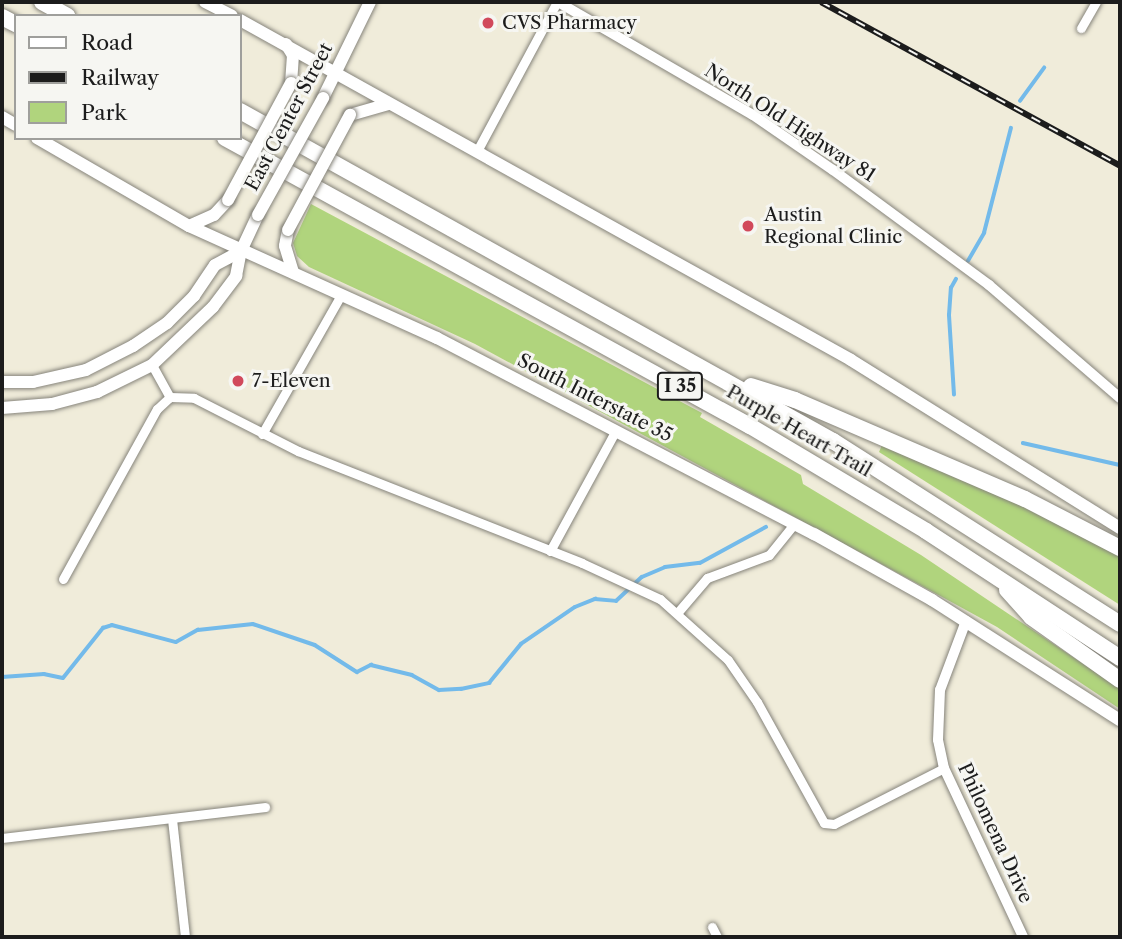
<!DOCTYPE html>
<style>
body{margin:0}
#map{position:relative;width:1122px;height:939px;overflow:hidden;background:#f0ecda;font-family:"Libre Caslon Text",serif}
div>[style]{position:absolute}
.green>*{inset:0;background:#b0d47d}
.stream>*{height:3.5px;margin:-1.75px;padding:0 1.75px;transform-origin:1.75px;border-radius:1.75px;background:#73baea}
.roads{filter:drop-shadow(0 0 2px #86847b) drop-shadow(0 0 2px #86847b)}
.minor>*{height:9px;margin:-4.5px;padding:0 4.5px;transform-origin:4.5px;border-radius:4.5px;background:#fff}
.tertiary>*{height:10px;margin:-5px;padding:0 5px;transform-origin:5px;border-radius:5px;background:#fff}
.secondary>*{height:12px;margin:-6px;padding:0 6px;transform-origin:6px;border-radius:6px;background:#fff}
.motorway>*{height:16px;margin:-8px;padding:0 8px;transform-origin:8px;border-radius:8px;background:#fff}
.rail>*{height:6px;margin-top:-3px;transform-origin:0;background:repeating-linear-gradient(90deg,#f6f6f2 0 10px,#1c1c1c 0 20px);box-sizing:border-box;border-block:2px solid #1c1c1c}
.bridges{filter:drop-shadow(0 0 2px #86847b) drop-shadow(0 0 2px #86847b)}
.secondary-bridge>*{height:12px;margin:-6px;padding:0 6px;transform-origin:6px;border-radius:6px;background:#fff}
.dots>*{width:19px;height:19px;translate:-50% -50%;box-sizing:border-box;border:4px solid #f6f6f2;border-radius:50%}
span{translate:-50% -50%;white-space:nowrap;text-align:center;line-height:1.15;-webkit-text-stroke:6px #f6f6f2;paint-order:stroke}
.shield-label span{padding:2px 5px;background:#f6f6f2;border:2px solid;border-radius:5px;-webkit-text-stroke-width:0}
.shield-label{font-size:18px;color:#1c1c1c;font-weight:700}
.poi-label{font-size:19px;color:#1c1c1c}
.left{translate:0 -50%;text-align:left}
.street-label{font-size:19px;color:#1c1c1c}
.frame{position:absolute;inset:0;border:4px solid #1c1c1c;pointer-events:none}
.legend{position:absolute;left:14px;top:14px;width:228px;height:126px;box-sizing:border-box;background:#f6f6f2;border:2px solid #9f9f9c;margin:0;padding:9px 12px;list-style:none;font-size:21px;color:#1c1c1c}
.legend li{display:flex;align-items:center;gap:14px;height:35px}
.legend b{width:35px;border:2px solid #9f9f9c}
</style>
<div id="map">
<div class="green">
<i style="clip-path:polygon(311px 204px,702px 413px,700px 417px,801px 475px,803px 484px,921px 555px,1113px 684px,1120px 689px,1120px 709px,997px 627px,944px 598px,475px 344px,309px 267px,297px 256px,293px 243px)"></i>
<i style="clip-path:polygon(882px 445px,1008px 497px,1120px 554px,1120px 605px,879px 452px)"></i>
</div>
<div class="stream">
<i style="left:1020px;top:101px;width:41px;rotate:-54deg"></i>
<i style="left:968px;top:261px;width:32px;rotate:-60deg"></i>
<i style="left:984px;top:233px;width:108px;rotate:-75.6deg"></i>
<i style="left:954px;top:395px;width:80px;rotate:-93.6deg"></i>
<i style="left:949px;top:315px;width:27px;rotate:-86deg"></i>
<i style="left:951px;top:288px;width:10px;rotate:-61deg"></i>
<i style="left:1023px;top:443px;width:99px;rotate:12.8deg"></i>
<i style="left:2px;top:677px;width:42px;rotate:-4.1deg"></i>
<i style="left:44px;top:674px;width:19px;rotate:12deg"></i>
<i style="left:63px;top:678px;width:64px;rotate:-51.3deg"></i>
<i style="left:103px;top:628px;width:9px;rotate:-18deg"></i>
<i style="left:112px;top:625px;width:66px;rotate:14.9deg"></i>
<i style="left:176px;top:642px;width:25px;rotate:-29deg"></i>
<i style="left:198px;top:630px;width:55px;rotate:-6.2deg"></i>
<i style="left:253px;top:624px;width:65px;rotate:18.7deg"></i>
<i style="left:315px;top:645px;width:50px;rotate:32.7deg"></i>
<i style="left:357px;top:672px;width:16px;rotate:-27deg"></i>
<i style="left:371px;top:665px;width:42px;rotate:13.7deg"></i>
<i style="left:412px;top:675px;width:31px;rotate:29deg"></i>
<i style="left:439px;top:690px;width:22px;rotate:-3deg"></i>
<i style="left:461px;top:689px;width:29px;rotate:-12deg"></i>
<i style="left:489px;top:683px;width:50px;rotate:-50.6deg"></i>
<i style="left:521px;top:644px;width:65px;rotate:-34.4deg"></i>
<i style="left:575px;top:607px;width:22px;rotate:-22deg"></i>
<i style="left:595px;top:599px;width:21px;rotate:5deg"></i>
<i style="left:616px;top:601px;width:35px;rotate:-43deg"></i>
<i style="left:642px;top:577px;width:25px;rotate:-23deg"></i>
<i style="left:665px;top:567px;width:35px;rotate:-7deg"></i>
<i style="left:700px;top:563px;width:75px;rotate:-28.6deg"></i>
</div>
<div class="roads">
<div class="minor">
<i style="left:1081px;top:28px;width:30px;rotate:-60deg"></i>
<i style="left:477px;top:151px;width:169px;rotate:-61.8deg"></i>
<i style="left:152px;top:365px;width:37px;rotate:61deg"></i>
<i style="left:262px;top:434px;width:160px;rotate:-60.4deg"></i>
<i style="left:550px;top:551px;width:138px;rotate:-61.4deg"></i>
<i style="left:63px;top:579px;width:194px;rotate:-61.1deg"></i>
<i style="left:157px;top:409px;width:18px;rotate:-43deg"></i>
<i style="left:170px;top:397px;width:24px;rotate:2deg"></i>
<i style="left:194px;top:398px;width:117px;rotate:27deg"></i>
<i style="left:298px;top:451px;width:305px;rotate:21.5deg"></i>
<i style="left:582px;top:563px;width:86px;rotate:24.8deg"></i>
<i style="left:660px;top:599px;width:91px;rotate:41.9deg"></i>
<i style="left:728px;top:660px;width:51px;rotate:55.4deg"></i>
<i style="left:757px;top:702px;width:138px;rotate:61deg"></i>
<i style="left:824px;top:823px;width:10px;rotate:6deg"></i>
<i style="left:834px;top:824px;width:123px;rotate:-27deg"></i>
<i style="left:678px;top:612px;width:45px;rotate:-49.5deg"></i>
<i style="left:707px;top:578px;width:66px;rotate:-20.4deg"></i>
<i style="left:769px;top:555px;width:40px;rotate:-51deg"></i>
<i style="left:172px;top:819px;width:119px;rotate:83.7deg"></i>
<i style="left:2px;top:838px;width:265px;rotate:-6.7deg"></i>
<i style="left:712px;top:927px;width:11px;rotate:63deg"></i>
</div>
<div class="tertiary">
<i style="left:558px;top:2px;width:225px;rotate:30.1deg"></i>
<i style="left:753px;top:115px;width:97px;rotate:34.5deg"></i>
<i style="left:833px;top:170px;width:194px;rotate:36.4deg"></i>
<i style="left:989px;top:285px;width:173px;rotate:40.8deg"></i>
<i style="left:966px;top:621px;width:74px;rotate:110.6deg"></i>
<i style="left:940px;top:690px;width:50px;rotate:92.3deg"></i>
<i style="left:938px;top:740px;width:29px;rotate:78deg"></i>
<i style="left:944px;top:768px;width:187px;rotate:64.9deg"></i>
</div>
<div class="secondary">
<i style="left:205px;top:2px;width:30px;rotate:27deg"></i>
<i style="left:240px;top:20px;width:699px;rotate:29.09deg"></i>
<i style="left:851px;top:360px;width:317px;rotate:32deg"></i>
<i style="left:286px;top:44px;width:13px;rotate:58deg"></i>
<i style="left:293px;top:55px;width:28px;rotate:94deg"></i>
<i style="left:323px;top:98px;width:107px;rotate:-63.9deg"></i>
<i style="left:350px;top:115px;width:40px;rotate:-16deg"></i>
<i style="left:2px;top:117px;width:16px;rotate:30deg"></i>
<i style="left:37px;top:138px;width:176px;rotate:30.1deg"></i>
<i style="left:189px;top:226px;width:272px;rotate:24.3deg"></i>
<i style="left:437px;top:338px;width:425px;rotate:27.5deg"></i>
<i style="left:814px;top:534px;width:135px;rotate:29.2deg"></i>
<i style="left:932px;top:600px;width:223px;rotate:32.6deg"></i>
<i style="left:189px;top:226px;width:27px;rotate:-24deg"></i>
<i style="left:214px;top:215px;width:21px;rotate:-47deg"></i>
<i style="left:288px;top:230px;width:16px;rotate:101deg"></i>
<i style="left:285px;top:246px;width:28px;rotate:73deg"></i>
<i style="left:2px;top:382px;width:31px"></i>
<i style="left:33px;top:382px;width:54px;rotate:-12.8deg"></i>
<i style="left:86px;top:370px;width:53px;rotate:-27.1deg"></i>
<i style="left:133px;top:346px;width:41px;rotate:-34.1deg"></i>
<i style="left:167px;top:323px;width:38px;rotate:-45deg"></i>
<i style="left:194px;top:296px;width:37px;rotate:-56deg"></i>
<i style="left:215px;top:265px;width:30px;rotate:-28deg"></i>
<i style="left:2px;top:408px;width:50px;rotate:-4.6deg"></i>
<i style="left:52px;top:404px;width:47px;rotate:-14.9deg"></i>
<i style="left:97px;top:392px;width:61px;rotate:-26.1deg"></i>
<i style="left:152px;top:365px;width:84px;rotate:-43.6deg"></i>
<i style="left:213px;top:307px;width:39px;rotate:-53deg"></i>
<i style="left:236px;top:276px;width:25px;rotate:-79deg"></i>
<i style="left:241px;top:251px;width:40px;rotate:-65deg"></i>
</div>
<div class="motorway">
<i style="left:42px;top:2px;width:29px;rotate:29deg"></i>
<i style="left:2px;top:17px;width:16px;rotate:27deg"></i>
<i style="left:240px;top:111px;width:679px;rotate:29.1deg"></i>
<i style="left:833px;top:441px;width:340px;rotate:32.5deg"></i>
<i style="left:225px;top:138px;width:599px;rotate:28.75deg"></i>
<i style="left:750px;top:426px;width:205px;rotate:30.8deg"></i>
<i style="left:926px;top:531px;width:232px;rotate:33.2deg"></i>
<i style="left:751px;top:386px;width:46px;rotate:17.7deg"></i>
<i style="left:795px;top:400px;width:250px;rotate:23.3deg"></i>
<i style="left:1025px;top:499px;width:107px;rotate:27.3deg"></i>
<i style="left:1007px;top:590px;width:36px;rotate:48deg"></i>
<i style="left:1031px;top:617px;width:109px;rotate:35.3deg"></i>
</div>
</div>
<div class="rail">
<i style="left:821px;top:2px;width:341px;rotate:28.7deg"></i>
</div>
<div class="bridges">
<div class="secondary-bridge">
<i style="left:228px;top:200px;width:133px;rotate:-61.7deg"></i>
<i style="left:258px;top:215px;width:134px;rotate:-60.9deg"></i>
<i style="left:288px;top:230px;width:131px;rotate:-61.7deg"></i>
</div>
</div>
<div class="dots">
<i style="left:488px;top:23px;background:#d1495b"></i>
<i style="left:748px;top:226px;background:#d1495b"></i>
<i style="left:238px;top:381px;background:#d1495b"></i>
</div>
<div class="shield-label">
<span style="left:680px;top:386px">I 35</span>
</div>
<div class="poi-label">
<span class="left" style="left:502px;top:23px">CVS Pharmacy</span>
<span class="left" style="left:764px;top:226px">Austin<br>Regional Clinic</span>
<span class="left" style="left:252px;top:381px">7-Eleven</span>
</div>
<div class="street-label">
<span style="left:289px;top:117px;rotate:-62deg">East Center Street</span>
<span style="left:790px;top:123px;rotate:33deg">North Old Highway 81</span>
<span style="left:595px;top:398px;rotate:27deg">South Interstate 35</span>
<span style="left:799px;top:431px;rotate:30deg">Purple Heart Trail</span>
<span style="left:995px;top:833px;rotate:65deg">Philomena Drive</span>
</div>
<div class="frame"></div>
<ul class="legend">
<li><b style="height:9px;background:#fff"></b>Road</li>
<li><b style="height:9px;background:#1c1c1c"></b>Railway</li>
<li><b style="height:19px;background:#b0d47d"></b>Park</li>
</ul>
</div>
